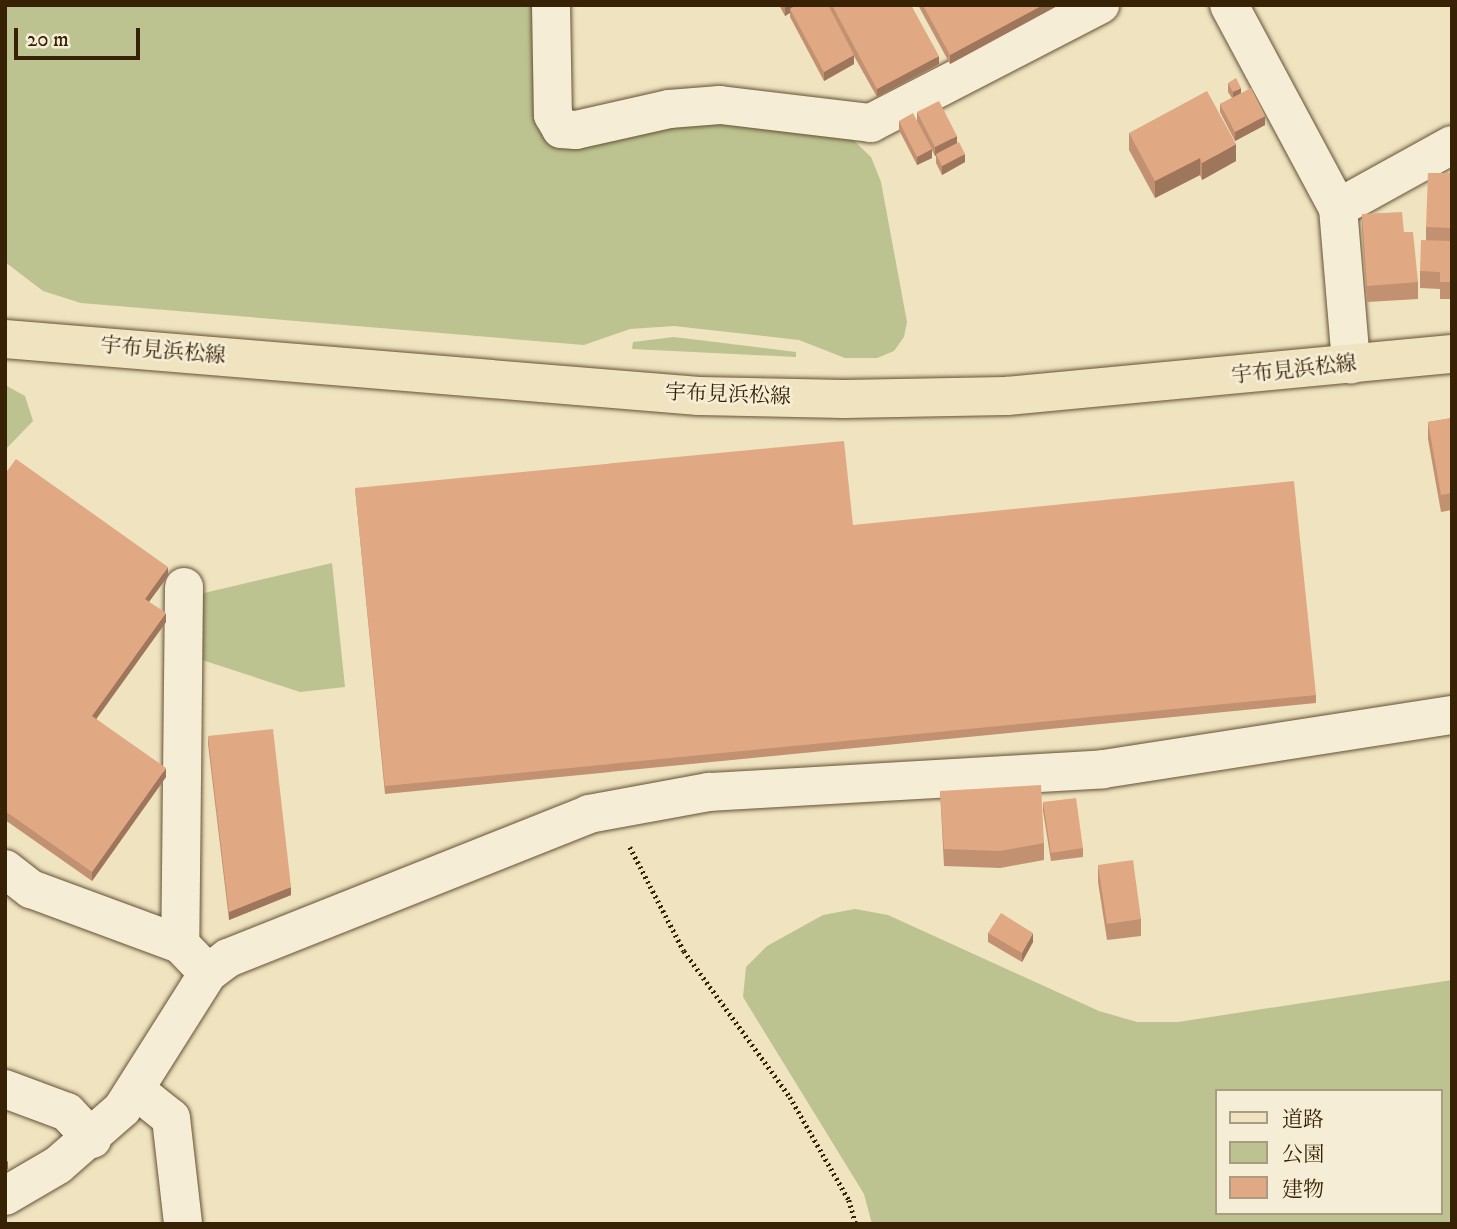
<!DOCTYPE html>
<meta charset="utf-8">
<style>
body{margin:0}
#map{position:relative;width:1457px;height:1229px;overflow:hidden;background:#efe3c0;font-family:"IM FELL DW Pica","Noto Serif JP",serif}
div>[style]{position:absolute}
.green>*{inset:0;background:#bcc390}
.path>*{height:4.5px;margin-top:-2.25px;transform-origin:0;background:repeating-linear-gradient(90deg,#382205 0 2px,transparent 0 5.5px)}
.roads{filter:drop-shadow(0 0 2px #665234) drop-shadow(0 0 2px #665234)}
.minor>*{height:38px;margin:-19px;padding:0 19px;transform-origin:19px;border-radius:19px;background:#f5edd6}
.major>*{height:38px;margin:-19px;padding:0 19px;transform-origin:19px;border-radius:19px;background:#efe3c0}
.wall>*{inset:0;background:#c29171}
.shaded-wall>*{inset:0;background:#9e765c}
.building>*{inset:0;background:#e1a983}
span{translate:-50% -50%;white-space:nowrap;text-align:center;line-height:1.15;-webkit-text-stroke:5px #f5edd6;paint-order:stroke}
.street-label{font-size:21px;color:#382205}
.frame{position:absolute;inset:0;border:7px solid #382205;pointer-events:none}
.legend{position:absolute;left:1215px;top:1089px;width:228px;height:126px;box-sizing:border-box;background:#f5edd6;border:2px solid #a99c82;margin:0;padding:9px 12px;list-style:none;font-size:21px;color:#382205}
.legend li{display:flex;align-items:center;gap:14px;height:35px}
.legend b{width:35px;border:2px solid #a99c82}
.scale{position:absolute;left:14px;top:28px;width:126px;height:32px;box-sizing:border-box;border:4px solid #382205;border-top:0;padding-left:9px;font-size:21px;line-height:24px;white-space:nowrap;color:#382205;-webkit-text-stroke:5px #f5edd6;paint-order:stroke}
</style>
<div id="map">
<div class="green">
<i style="clip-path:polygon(5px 5px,539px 5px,541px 118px,721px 118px,849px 136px,871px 157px,881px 182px,907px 322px,904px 337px,894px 351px,877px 358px,845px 358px,799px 340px,674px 326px,630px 329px,584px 345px,81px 303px,43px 291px,5px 262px)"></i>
<i style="clip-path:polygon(674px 337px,796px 352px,796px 357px,632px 349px,633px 342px)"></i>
<i style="clip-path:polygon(5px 385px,25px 396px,33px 421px,5px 450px)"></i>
<i style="clip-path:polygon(332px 563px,345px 687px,300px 692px,199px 659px,200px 594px)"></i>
<i style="clip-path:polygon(evenodd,855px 909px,888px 915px,1099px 1011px,1137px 1022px,1178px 1022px,1452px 980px,1452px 1224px,872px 1224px,864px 1194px,743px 997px,746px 967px,767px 946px,823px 915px,855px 909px,1217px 1091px,1441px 1091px,1441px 1213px,1217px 1213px,1217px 1091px)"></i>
</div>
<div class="path">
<i style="left:630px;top:847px;width:117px;rotate:62.6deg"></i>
<i style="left:684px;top:951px;width:180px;rotate:54deg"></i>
<i style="left:790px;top:1097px;width:119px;rotate:60.2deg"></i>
<i style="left:849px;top:1200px;width:25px;rotate:74deg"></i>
</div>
<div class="roads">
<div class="minor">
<i style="left:551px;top:5px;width:110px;rotate:89deg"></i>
<i style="left:553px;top:115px;width:16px;rotate:60deg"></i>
<i style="left:561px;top:129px;width:15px;rotate:4deg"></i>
<i style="left:576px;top:130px;width:95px;rotate:-12.7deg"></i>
<i style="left:669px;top:109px;width:51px;rotate:-4.5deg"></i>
<i style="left:720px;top:105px;width:152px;rotate:6.8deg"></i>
<i style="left:871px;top:123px;width:258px;rotate:-27.3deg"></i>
<i style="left:1229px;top:5px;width:230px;rotate:61.8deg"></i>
<i style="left:1338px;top:208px;width:157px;rotate:85.2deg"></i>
<i style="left:1338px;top:208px;width:130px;rotate:-28.9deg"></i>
<i style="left:184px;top:587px;width:357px;rotate:90.6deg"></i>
<i style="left:180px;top:944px;width:40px;rotate:46deg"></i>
<i style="left:5px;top:869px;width:33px;rotate:38deg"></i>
<i style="left:31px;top:889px;width:159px;rotate:20.3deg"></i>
<i style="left:5px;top:1089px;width:66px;rotate:20.4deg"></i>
<i style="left:67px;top:1112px;width:37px;rotate:47deg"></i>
<i style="left:137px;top:1091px;width:43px;rotate:38.5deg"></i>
<i style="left:171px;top:1118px;width:107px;rotate:83.5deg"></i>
<i style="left:5px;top:1196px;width:61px;rotate:-30.3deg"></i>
<i style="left:58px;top:1165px;width:85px;rotate:-41.2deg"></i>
<i style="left:122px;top:1109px;width:161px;rotate:-57.7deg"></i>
<i style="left:208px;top:973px;width:25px;rotate:-37deg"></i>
<i style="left:228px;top:958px;width:389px;rotate:-21.7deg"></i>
<i style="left:589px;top:814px;width:122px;rotate:-10.4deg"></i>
<i style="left:709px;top:792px;width:395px;rotate:-3.3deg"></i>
<i style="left:1103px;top:769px;width:353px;rotate:-8.8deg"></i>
</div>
<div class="major">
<i style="left:5px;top:339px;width:696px;rotate:4.7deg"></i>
<i style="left:699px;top:396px;width:145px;rotate:1.2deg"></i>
<i style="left:844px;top:399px;width:163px;rotate:-1.1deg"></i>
<i style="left:1007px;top:396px;width:447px;rotate:-5.4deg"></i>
</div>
</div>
<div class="wall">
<i style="clip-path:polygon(779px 5px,911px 5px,939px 64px,877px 97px,854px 56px,854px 64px,824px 81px,790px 17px,790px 13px,785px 16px)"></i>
<i style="clip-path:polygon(918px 5px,1059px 5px,950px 64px)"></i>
<i style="clip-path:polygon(1228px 83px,1241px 93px,1265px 125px,1235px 141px,1220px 112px,1220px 104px,1232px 98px,1228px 92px)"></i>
<i style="clip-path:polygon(917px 112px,957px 143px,965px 162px,942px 175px,936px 163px,936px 155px,935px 156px,932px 150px,932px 158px,917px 165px,899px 130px,899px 121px,917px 121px)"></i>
<i style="clip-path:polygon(1129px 133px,1236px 161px,1202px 180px,1200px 175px,1155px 198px,1129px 150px)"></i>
<i style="clip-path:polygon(1452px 173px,1452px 299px,1440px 299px,1440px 289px,1420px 288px,1420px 271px,1426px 240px,1426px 227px)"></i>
<i style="clip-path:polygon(1362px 214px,1404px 232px,1418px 282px,1418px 299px,1367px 302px,1362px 231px)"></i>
<i style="clip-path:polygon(1452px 418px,1452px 510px,1441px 512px,1428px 439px,1428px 422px)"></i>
<i style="clip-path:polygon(5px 474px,168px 576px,149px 602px,166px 622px,96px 719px,166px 777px,92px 881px,5px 820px)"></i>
<i style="clip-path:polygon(355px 488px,853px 525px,1316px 695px,1316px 703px,385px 794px)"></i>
<i style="clip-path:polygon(208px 736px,291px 895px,229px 920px,208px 744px)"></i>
<i style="clip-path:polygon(940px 791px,1044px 843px,1044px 860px,1000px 868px,944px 866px)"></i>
<i style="clip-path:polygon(1043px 802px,1083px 848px,1083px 857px,1051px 861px,1043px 811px)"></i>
<i style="clip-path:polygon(1098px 865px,1141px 919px,1141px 936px,1107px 940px,1098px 882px)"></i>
<i style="clip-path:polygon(988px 933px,1033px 942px,1022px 962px,988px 942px)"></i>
</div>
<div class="shaded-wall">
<i style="clip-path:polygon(788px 5px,804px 5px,790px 9px,790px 13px,785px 16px,785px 7px)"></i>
<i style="clip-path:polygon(1043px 5px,1059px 5px,950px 64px,950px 55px)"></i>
<i style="clip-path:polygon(854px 55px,854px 64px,824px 81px,824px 72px)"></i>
<i style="clip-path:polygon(939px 56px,939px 64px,877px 97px,877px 89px)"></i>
<i style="clip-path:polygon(1241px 88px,1241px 97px,1233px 101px,1233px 92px)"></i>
<i style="clip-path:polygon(1265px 116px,1265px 125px,1235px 141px,1235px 132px)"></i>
<i style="clip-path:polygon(957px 136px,957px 144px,935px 156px,935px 147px)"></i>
<i style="clip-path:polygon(1236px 144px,1236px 161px,1202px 180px,1202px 163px)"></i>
<i style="clip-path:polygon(932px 149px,932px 158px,917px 165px,917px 157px)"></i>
<i style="clip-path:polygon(965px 154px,965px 162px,942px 175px,942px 166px)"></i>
<i style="clip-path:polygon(1200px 158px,1200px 175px,1155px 198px,1155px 181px)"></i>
<i style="clip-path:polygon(168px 567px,168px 576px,145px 607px,145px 599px)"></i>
<i style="clip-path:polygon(166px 613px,166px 622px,92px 725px,92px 716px)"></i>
<i style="clip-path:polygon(166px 768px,166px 777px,92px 881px,92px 872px)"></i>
<i style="clip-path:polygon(291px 887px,291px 895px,229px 920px,229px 912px)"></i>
<i style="clip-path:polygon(1033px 933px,1033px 942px,1022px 962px,1022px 953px)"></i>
<i style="clip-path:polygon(8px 1161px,8px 1169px,5px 1171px,5px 1163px)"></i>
</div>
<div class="building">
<i style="clip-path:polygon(796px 5px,828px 5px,854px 55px,824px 72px,790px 9px)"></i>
<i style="clip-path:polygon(832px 5px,911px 5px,939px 56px,877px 89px)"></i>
<i style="clip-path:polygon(923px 5px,1043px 5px,950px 55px)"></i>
<i style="clip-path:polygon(1236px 78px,1241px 88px,1233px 92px,1228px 83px)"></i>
<i style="clip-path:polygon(1251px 88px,1265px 116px,1235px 132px,1220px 104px)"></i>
<i style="clip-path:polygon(1207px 91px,1236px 144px,1202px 163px,1200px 158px,1155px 181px,1129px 133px)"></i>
<i style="clip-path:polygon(939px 101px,957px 136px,935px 147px,917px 112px)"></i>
<i style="clip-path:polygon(913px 113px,932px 149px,917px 157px,899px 121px)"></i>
<i style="clip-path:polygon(959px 142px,965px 154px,942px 166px,936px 154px)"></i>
<i style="clip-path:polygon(1428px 173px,1452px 173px,1452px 228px,1426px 227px)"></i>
<i style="clip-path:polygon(1402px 212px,1404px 232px,1413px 232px,1418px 282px,1367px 286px,1362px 214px)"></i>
<i style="clip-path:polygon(1421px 240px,1452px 241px,1452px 282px,1440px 282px,1440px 272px,1420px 271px)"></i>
<i style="clip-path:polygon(1452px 418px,1452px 493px,1441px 495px,1428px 422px)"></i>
<i style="clip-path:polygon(844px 441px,853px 525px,1294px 481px,1316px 695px,385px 786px,355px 488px)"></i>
<i style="clip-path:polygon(16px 459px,168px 567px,145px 599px,166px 613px,92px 716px,166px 768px,92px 872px,5px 811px,5px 474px)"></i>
<i style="clip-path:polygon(273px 729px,291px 887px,229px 912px,208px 736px)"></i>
<i style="clip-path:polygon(1041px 785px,1044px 843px,1000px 851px,944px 849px,940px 791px)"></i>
<i style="clip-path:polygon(1076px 798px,1083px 848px,1051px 853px,1043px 802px)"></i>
<i style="clip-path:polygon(1133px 860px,1141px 919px,1107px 924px,1098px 865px)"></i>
<i style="clip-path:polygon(1001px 913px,1033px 933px,1022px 953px,988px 933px)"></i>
</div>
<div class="street-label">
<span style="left:163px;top:351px;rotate:5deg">宇布見浜松線</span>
<span style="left:1294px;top:370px;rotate:-6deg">宇布見浜松線</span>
<span style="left:728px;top:395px;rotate:2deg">宇布見浜松線</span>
</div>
<div class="frame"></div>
<ul class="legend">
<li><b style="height:9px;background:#efe3c0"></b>道路</li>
<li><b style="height:19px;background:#bcc390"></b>公園</li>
<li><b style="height:19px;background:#e1a983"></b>建物</li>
</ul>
<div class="scale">20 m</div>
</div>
